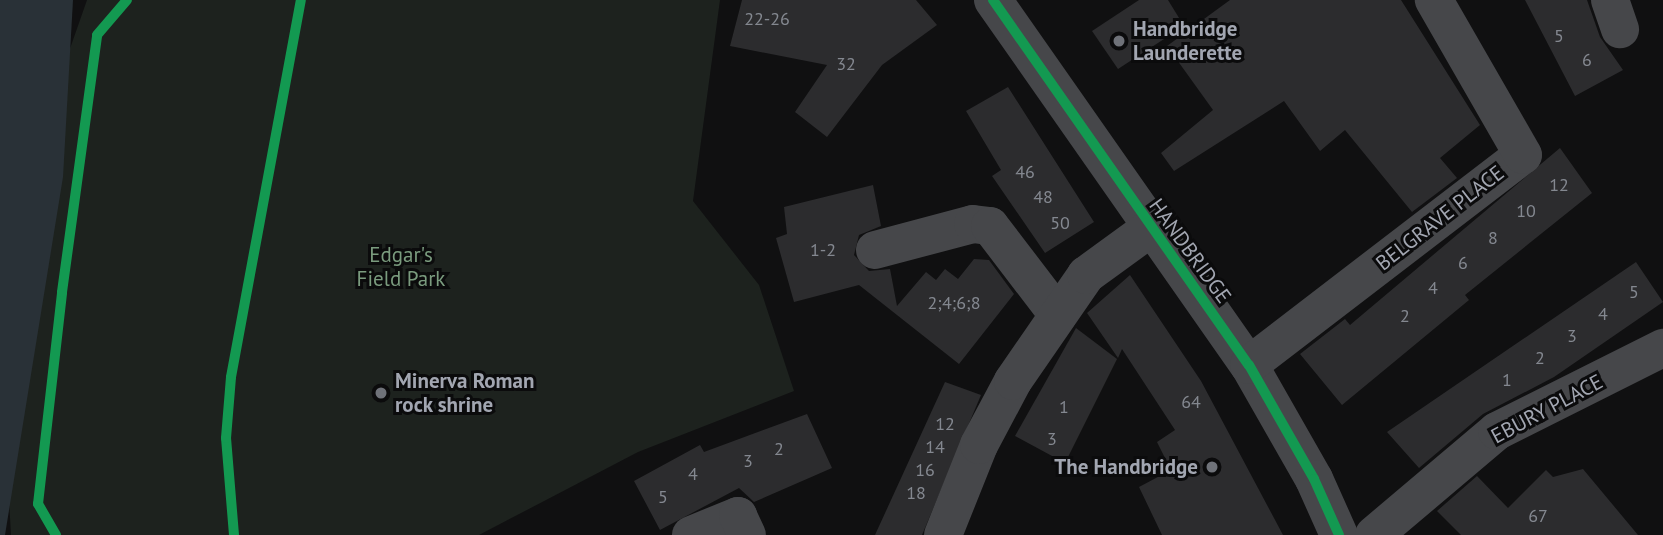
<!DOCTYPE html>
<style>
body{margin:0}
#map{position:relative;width:1663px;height:535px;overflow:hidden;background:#101011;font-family:"PT Sans",sans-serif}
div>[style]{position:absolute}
.green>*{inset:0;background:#1d221e}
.water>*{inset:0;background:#293137}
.building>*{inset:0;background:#2c2c2e}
.minor>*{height:38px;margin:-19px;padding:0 19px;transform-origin:19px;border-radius:19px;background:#46474a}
.cycleway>*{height:10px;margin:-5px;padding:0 5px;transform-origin:5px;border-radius:5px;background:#139951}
.dots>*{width:19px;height:19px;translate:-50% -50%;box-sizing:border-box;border:4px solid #0b0b0c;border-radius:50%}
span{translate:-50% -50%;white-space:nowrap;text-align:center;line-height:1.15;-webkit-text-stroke:6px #0b0b0c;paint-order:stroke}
.number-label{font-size:18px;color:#848890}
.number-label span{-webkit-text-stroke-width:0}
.poi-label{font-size:21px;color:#a2a6b1;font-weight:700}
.left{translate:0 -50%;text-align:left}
.right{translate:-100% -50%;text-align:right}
.street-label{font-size:21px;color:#a2a6b1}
.park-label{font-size:21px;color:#7a9b7e}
</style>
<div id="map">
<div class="green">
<i style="clip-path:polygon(87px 0,720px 0,693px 201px,759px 285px,794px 391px,638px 452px,479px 535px,11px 535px,9px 500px,66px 60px)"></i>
</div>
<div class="water">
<i style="clip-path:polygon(0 0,73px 0,63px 177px,5px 535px,0 535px)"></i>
</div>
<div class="building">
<i style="clip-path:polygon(742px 0,916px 0,937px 25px,882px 65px,827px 137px,795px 112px,827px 65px,730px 46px)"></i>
<i style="clip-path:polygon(1139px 0,1168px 0,1184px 26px,1118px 69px,1092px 31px)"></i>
<i style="clip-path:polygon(1230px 0,1401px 0,1480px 125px,1440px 158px,1457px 178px,1412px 212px,1345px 130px,1320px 151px,1284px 101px,1174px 171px,1161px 153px,1213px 110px,1167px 46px)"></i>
<i style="clip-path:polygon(1525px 0,1587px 0,1600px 37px,1623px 70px,1575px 96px)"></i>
<i style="clip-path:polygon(1008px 87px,1094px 222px,1045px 253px,992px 176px,1001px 170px,966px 111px)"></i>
<i style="clip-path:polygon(1560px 148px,1592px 193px,1465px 295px,1469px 300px,1342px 405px,1300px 354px,1345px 319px,1350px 325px)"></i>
<i style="clip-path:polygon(873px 185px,881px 226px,859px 235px,854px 255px,869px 271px,890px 269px,897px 306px,926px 272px,936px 280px,945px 269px,958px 279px,974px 259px,989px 260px,1014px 294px,959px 364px,859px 285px,794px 302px,776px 238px,787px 234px,784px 207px)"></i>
<i style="clip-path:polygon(1636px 262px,1663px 302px,1554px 377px,1483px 414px,1419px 468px,1387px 432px)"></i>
<i style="clip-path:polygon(1130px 275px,1201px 381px,1283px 535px,1162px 535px,1139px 487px,1171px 470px,1157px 442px,1175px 430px,1122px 349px,1118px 358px,1087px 313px)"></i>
<i style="clip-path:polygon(1076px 328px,1117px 359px,1065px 463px,1015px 436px)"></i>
<i style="clip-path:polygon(945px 382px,981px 395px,922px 535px,875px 535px)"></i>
<i style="clip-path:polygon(807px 414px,832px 468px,754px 502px,739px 488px,660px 530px,634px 481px,700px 445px,704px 452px)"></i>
<i style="clip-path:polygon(1583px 469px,1638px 535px,1461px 535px,1437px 511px,1477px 476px,1508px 508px,1546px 470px,1553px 477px)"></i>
</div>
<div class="minor">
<i style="left:993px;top:0;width:446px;rotate:55deg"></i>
<i style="left:1249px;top:365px;width:131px;rotate:60.3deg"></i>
<i style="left:1314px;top:479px;width:61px;rotate:65.9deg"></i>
<i style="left:1610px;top:0;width:31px;rotate:71deg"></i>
<i style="left:875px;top:250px;width:101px;rotate:-14.9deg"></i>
<i style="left:973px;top:224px;width:17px;rotate:7deg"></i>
<i style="left:990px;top:226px;width:112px;rotate:52.6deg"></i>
<i style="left:1249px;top:365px;width:345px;rotate:-37.5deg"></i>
<i style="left:1523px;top:155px;width:179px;rotate:-119.9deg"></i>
<i style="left:691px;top:535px;width:51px;rotate:-22deg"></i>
<i style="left:738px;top:516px;width:21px;rotate:65deg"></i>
<i style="left:943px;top:535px;width:97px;rotate:-68.2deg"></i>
<i style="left:979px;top:445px;width:72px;rotate:-62deg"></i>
<i style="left:1013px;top:381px;width:129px;rotate:-55.4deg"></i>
<i style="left:1086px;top:275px;width:78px;rotate:-36.1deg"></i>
<i style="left:1374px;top:535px;width:161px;rotate:-40.2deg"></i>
<i style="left:1497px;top:431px;width:186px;rotate:-26.6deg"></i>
</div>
<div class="cycleway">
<i style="left:993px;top:0;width:446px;rotate:55deg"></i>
<i style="left:1249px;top:365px;width:131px;rotate:60.3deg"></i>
<i style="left:1314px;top:479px;width:61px;rotate:65.9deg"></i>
<i style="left:56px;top:535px;width:36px;rotate:-120deg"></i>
<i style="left:38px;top:504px;width:213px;rotate:-83.5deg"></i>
<i style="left:62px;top:292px;width:259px;rotate:-82.2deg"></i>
<i style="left:97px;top:35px;width:46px;rotate:-49.4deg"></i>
<i style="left:234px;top:535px;width:97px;rotate:-94.7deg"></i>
<i style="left:226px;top:438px;width:61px;rotate:-85.3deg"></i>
<i style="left:231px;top:377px;width:383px;rotate:-79.5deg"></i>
</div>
<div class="dots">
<i style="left:1119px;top:41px;background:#6f7279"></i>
<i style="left:381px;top:393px;background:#6f7279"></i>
<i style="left:1212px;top:467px;background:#6f7279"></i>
</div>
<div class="number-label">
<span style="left:767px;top:19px">22-26</span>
<span style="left:1559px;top:36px">5</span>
<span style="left:1587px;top:60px">6</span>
<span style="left:846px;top:64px">32</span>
<span style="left:1025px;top:172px">46</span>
<span style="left:1559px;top:185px">12</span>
<span style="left:1043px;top:197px">48</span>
<span style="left:1526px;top:211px">10</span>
<span style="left:1060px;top:223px">50</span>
<span style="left:1493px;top:238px">8</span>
<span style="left:823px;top:250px">1-2</span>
<span style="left:1463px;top:263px">6</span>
<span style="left:1433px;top:288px">4</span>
<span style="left:1634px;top:292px">5</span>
<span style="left:954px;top:303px">2;4;6;8</span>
<span style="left:1603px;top:314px">4</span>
<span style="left:1405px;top:316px">2</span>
<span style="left:1572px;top:336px">3</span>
<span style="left:1540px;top:358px">2</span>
<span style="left:1507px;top:380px">1</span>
<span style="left:1191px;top:402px">64</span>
<span style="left:1064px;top:407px">1</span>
<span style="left:945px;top:424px">12</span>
<span style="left:1052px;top:439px">3</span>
<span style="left:935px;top:447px">14</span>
<span style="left:779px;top:449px">2</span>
<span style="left:748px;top:461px">3</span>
<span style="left:925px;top:470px">16</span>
<span style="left:693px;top:474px">4</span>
<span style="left:916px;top:493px">18</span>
<span style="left:663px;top:497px">5</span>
<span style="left:1538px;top:516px">67</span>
</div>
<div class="poi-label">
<span class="left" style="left:1133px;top:41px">Handbridge<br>Launderette</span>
<span class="left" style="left:395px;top:393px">Minerva Roman<br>rock shrine</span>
<span class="right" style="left:1198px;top:467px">The Handbridge</span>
</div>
<div class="street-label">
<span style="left:1440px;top:218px;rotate:-38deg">BELGRAVE PLACE</span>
<span style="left:1190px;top:251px;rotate:54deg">HANDBRIDGE</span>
<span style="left:1547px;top:409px;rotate:-28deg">EBURY PLACE</span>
</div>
<div class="park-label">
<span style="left:401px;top:267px">Edgar's<br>Field Park</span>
</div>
</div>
